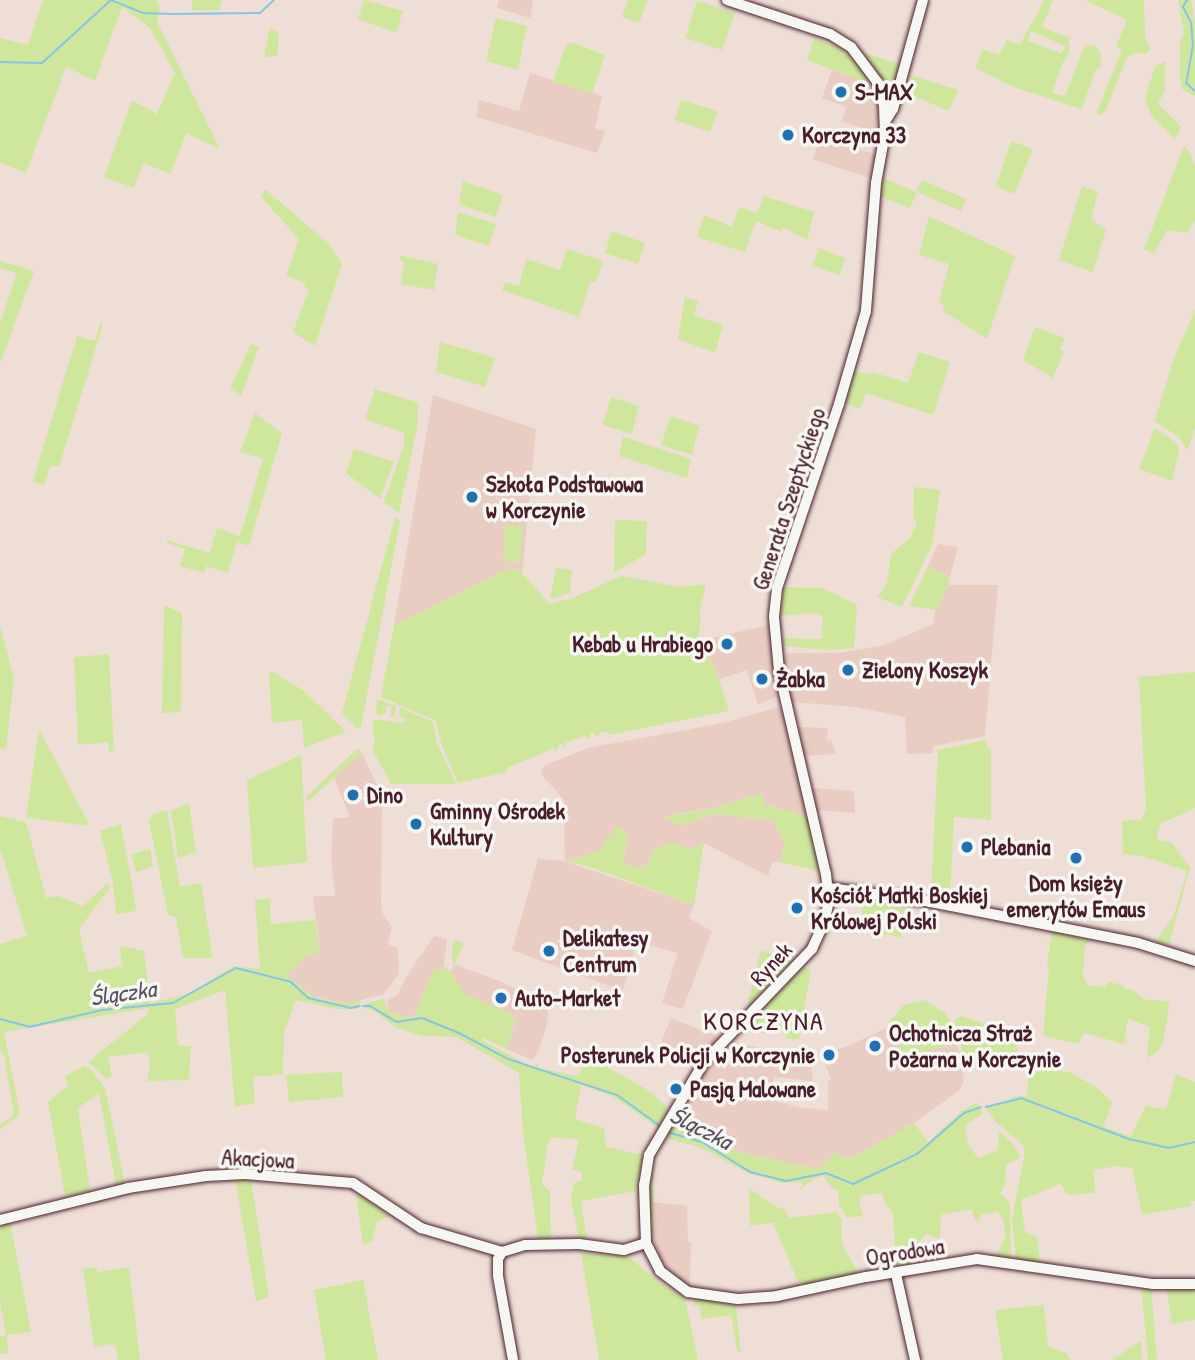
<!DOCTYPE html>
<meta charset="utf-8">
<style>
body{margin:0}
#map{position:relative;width:1195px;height:1360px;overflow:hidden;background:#eeded6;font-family:"Patrick Hand",sans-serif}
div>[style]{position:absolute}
.built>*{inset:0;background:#e9cdc2}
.green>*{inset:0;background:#cee79d}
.stream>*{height:2px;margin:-1px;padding:0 1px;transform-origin:1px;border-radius:1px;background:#87c4e7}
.roads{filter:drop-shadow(0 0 2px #4a1f2b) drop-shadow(0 0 2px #4a1f2b)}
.secondary>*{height:10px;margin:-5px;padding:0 5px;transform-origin:5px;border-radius:5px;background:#f6f6f2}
.dots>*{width:19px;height:19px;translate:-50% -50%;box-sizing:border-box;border:4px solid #f6f6f2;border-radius:50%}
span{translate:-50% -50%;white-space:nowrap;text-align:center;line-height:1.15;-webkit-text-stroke:7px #f6f6f2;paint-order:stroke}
.poi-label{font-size:23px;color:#4a1f2b;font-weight:700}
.left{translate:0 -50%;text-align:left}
.right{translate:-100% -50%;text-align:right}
.street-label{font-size:23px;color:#4a1f2b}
.water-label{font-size:24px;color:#5c5163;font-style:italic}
.quarter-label{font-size:26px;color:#4a1f2b;letter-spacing:2px}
</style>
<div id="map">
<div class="built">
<i style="clip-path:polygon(499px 0,533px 0,530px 18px,497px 8px)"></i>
<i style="clip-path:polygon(832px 69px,870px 83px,878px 108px,876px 133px,842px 121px,846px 107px,822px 98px)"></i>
<i style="clip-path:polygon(530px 73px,602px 96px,595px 128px,605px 131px,597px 153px,476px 117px,479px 100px,519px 111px)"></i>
<i style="clip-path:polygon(825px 130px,838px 134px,837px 142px,876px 155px,870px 178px,812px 159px)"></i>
<i style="clip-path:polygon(433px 395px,536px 429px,522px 576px,394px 625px)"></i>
<i style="clip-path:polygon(938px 544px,958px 547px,950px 577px,928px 566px)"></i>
<i style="clip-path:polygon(948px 585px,998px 585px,985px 736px,934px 746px,932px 753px,907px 754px,905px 717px,854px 707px,792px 702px,783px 661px,787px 653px,839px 653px,885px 645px,933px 624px,936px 607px)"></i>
<i style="clip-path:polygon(769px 625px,778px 691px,774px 698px,758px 705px,747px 670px,719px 679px,703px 644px,698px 641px)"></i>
<i style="clip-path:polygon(778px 707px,782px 709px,807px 816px,765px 805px,761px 793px,718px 807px,676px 814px,680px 826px,714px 814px,772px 820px,785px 842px,780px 862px,773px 861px,768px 876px,704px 843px,647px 866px,632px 867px,623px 863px,628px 835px,596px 853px,567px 862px,694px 905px,689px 918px,712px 931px,683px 1009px,662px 1003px,678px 953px,637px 942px,623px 991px,512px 950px,538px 859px,565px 861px,564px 800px,541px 774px,544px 766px,588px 748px,723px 723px)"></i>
<i style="clip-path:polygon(798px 727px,828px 728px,827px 740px,832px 741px,836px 754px,805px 756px)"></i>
<i style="clip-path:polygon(362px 753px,382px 796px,381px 904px,383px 914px,392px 927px,388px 944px,398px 948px,399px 973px,384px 994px,349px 1003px,335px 1002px,311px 996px,285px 974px,308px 955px,320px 951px,313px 896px,335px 896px,331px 858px,333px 819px,350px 817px,334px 778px)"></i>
<i style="clip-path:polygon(812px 788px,854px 791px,855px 813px,817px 810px)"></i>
<i style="clip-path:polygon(434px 936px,447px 939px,443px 972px,434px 969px,415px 1015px,409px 1018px,389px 1012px,387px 1000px,397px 995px,408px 974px)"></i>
<i style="clip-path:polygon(456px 965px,502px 982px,549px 1005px,546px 1028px,538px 1052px,532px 1060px,507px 1049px,515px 1020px,509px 1013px,465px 994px,449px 972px)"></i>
<i style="clip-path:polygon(671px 1018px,731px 1042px,810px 1058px,813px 1081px,774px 1077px,770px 1100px,803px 1108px,828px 1110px,828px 1081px,831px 1080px,821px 1054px,848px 1046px,892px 1025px,903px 1057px,957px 1044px,964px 1080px,960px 1090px,914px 1123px,857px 1155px,845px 1158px,836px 1153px,817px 1169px,750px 1155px,669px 1127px,710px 1062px,661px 1042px)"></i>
<i style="clip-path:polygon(653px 1202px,687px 1206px,688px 1241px,691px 1242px,690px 1285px,676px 1278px,659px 1257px,653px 1236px)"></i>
</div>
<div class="green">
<i style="clip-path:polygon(43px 0,157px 0,160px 9px,157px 22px,220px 149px,186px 133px,171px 174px,143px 163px,134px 188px,104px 177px,132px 100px,157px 114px,175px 73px,150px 28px,122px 7px,95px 81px,66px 67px,26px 173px,0 162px,0 38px,28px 45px)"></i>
<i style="clip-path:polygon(193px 0,222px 0,219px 10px,191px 10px)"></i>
<i style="clip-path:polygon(364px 0,403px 11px,396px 33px,358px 19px)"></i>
<i style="clip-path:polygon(628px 0,648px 0,639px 23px,622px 17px)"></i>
<i style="clip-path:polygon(evenodd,1045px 0,1053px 0,1042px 27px,1069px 38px,1069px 53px,1062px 64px,1052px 93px,1065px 96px,1085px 45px,1095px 46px,1101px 54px,1101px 66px,1095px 71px,1082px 109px,1013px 87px,976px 68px,982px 49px,999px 55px,1007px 40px,1020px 44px,1045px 0,1031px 31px,1065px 46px,1066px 47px,1061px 53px,1028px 41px,1031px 31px)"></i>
<i style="clip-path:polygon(1085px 0,1144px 0,1145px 36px,1150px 50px,1145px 54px,1137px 52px,1127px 57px,1106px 110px,1100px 115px,1096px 114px,1122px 50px,1116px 46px,1127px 20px)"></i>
<i style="clip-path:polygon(1178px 0,1191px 0,1195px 24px,1195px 96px,1182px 89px,1180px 78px,1180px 42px,1184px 32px)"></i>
<i style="clip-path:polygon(697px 1px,735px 13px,722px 50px,685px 38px)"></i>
<i style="clip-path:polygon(496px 18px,527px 26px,518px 70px,486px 61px)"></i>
<i style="clip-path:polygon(270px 27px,279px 33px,277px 56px,264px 57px)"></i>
<i style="clip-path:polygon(814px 38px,840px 48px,855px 61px,870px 83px,807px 60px)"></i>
<i style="clip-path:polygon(570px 42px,605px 55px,592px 93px,553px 82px,565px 47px)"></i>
<i style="clip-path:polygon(864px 53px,899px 64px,891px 104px,887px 103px,878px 75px)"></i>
<i style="clip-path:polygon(1165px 61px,1165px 89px,1158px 104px,1181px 127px,1175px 140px,1151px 115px,1145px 98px,1155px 67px)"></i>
<i style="clip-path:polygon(913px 76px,958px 90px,949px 111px,903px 92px,907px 81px,911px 83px)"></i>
<i style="clip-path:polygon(681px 100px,718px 111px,710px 132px,675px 120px)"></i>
<i style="clip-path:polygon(1011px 141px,1033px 149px,1014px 194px,996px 186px)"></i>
<i style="clip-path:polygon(1184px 146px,1191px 154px,1195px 167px,1195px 221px,1187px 233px,1167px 230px,1154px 254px,1144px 249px)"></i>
<i style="clip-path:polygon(882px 178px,916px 192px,922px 180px,966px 199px,961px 211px,917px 192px,910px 208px,881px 197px)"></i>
<i style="clip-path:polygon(463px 181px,503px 195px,496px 217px,459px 204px)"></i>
<i style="clip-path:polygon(1082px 186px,1098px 192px,1091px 219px,1106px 230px,1093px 272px,1059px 260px)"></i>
<i style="clip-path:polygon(265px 189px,329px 244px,342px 264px,315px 346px,293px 332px,309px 289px,305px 288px,306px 283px,286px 276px,299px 239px,261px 197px)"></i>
<i style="clip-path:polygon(764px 196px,814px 212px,807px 240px,783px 227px,782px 232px,756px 221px,745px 252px,697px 237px,704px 215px,732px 227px,739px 207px,757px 213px)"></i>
<i style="clip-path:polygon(458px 212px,496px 224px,489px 246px,455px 235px)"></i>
<i style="clip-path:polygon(929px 216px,1015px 256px,987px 339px,942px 310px,945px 305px,939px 302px,949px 264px,919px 255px)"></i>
<i style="clip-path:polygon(612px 231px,645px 243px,638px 264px,605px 253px)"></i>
<i style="clip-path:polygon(819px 248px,845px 258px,840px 275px,812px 266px)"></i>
<i style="clip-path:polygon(567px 249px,603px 261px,596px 282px,590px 282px,579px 317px,502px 290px,505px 282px,519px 286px,526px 259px,560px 270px)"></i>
<i style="clip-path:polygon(398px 255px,438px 264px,434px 290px,401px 284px,404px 264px)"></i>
<i style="clip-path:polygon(0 261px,34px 271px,0 364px,0 323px,17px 273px,0 268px)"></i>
<i style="clip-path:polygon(685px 297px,698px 301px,694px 315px,723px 325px,715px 353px,678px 339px)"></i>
<i style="clip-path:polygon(1195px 310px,1195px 428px,1187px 451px,1180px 438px,1155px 421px,1172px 363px)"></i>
<i style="clip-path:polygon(100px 323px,103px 324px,59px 467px,51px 465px,44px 485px,33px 481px,77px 336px,95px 341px)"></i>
<i style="clip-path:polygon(1035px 327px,1065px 338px,1060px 349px,1064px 352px,1053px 378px,1023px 360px)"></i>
<i style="clip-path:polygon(440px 342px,495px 358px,485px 387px,436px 372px)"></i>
<i style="clip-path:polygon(251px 344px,259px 347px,241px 396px,230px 388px)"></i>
<i style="clip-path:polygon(919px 352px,950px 362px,933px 415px,866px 393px,860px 409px,844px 403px,854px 371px,872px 375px,872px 372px,908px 383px)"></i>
<i style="clip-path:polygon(375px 389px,418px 403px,418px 423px,399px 513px,384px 502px,404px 444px,404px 433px,365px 419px)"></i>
<i style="clip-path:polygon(611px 397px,639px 406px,632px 434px,603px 425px)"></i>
<i style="clip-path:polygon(255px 413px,282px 433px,249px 546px,237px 542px,228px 573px,206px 566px,204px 573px,180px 566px,185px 549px,167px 543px,167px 540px,210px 553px,217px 528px,240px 536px,263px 459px,240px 452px)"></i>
<i style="clip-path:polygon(671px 416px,699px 426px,692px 455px,661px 445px)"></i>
<i style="clip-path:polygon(1155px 428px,1176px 443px,1179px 451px,1172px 481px,1139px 469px)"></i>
<i style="clip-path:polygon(623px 437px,691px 459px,687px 478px,619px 456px)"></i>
<i style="clip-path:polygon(354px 449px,394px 462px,380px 499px,346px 473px)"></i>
<i style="clip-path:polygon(914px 487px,940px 490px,932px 545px,902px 607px,877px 597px,887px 583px,891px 554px,910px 538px,917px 523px,913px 516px)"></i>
<i style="clip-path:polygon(395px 517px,400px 521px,361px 727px,358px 729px,342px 713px)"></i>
<i style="clip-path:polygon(615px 520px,647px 521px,646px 554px,614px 573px)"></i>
<i style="clip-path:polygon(505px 525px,523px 526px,520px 562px,503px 561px)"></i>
<i style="clip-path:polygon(928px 566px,950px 577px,947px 591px,935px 610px,909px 606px)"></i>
<i style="clip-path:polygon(556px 568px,572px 570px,570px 593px,550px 599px)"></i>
<i style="clip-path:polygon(518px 569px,550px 604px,573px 598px,621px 576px,679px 587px,706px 584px,699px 615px,701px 617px,698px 640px,703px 644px,719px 679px,729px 711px,609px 735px,608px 731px,599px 733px,599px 737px,591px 732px,589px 739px,585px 736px,565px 743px,565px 748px,560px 743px,556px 752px,554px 748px,507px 768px,507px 772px,458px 783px,441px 743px,436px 721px,381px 697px,394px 625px,505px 570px)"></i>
<i style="clip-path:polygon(784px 587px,823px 588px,857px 605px,854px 648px,830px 650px,784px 646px,782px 638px,821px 639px,823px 616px,814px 613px,781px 616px)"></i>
<i style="clip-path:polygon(164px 605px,182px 613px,181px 712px,162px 713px)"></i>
<i style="clip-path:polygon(0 626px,14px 678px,6px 749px,0 748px)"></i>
<i style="clip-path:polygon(109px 654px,114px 750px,109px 752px,108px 742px,78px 745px,74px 657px)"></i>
<i style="clip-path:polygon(272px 671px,304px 691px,346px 732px,304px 748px,302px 720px,272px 723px,269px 675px)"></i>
<i style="clip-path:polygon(1195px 672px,1195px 808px,1160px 824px,1157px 836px,1159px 841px,1171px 842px,1190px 867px,1169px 945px,1156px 942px,1174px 915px,1187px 871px,1142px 856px,1123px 854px,1122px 821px,1141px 820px,1146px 810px,1139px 677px)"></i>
<i style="clip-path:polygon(377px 699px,396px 706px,395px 716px,390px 717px,392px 706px,386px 705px,386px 712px,381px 716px,376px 714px)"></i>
<i style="clip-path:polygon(400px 708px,433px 722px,437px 743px,456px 784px,391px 784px,372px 749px,375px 740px,372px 729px,374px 719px,400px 723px,407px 720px,399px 716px)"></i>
<i style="clip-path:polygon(39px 729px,88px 822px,86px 826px,26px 817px)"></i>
<i style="clip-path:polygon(987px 740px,987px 746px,991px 750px,991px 820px,954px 817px,950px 899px,931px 895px,938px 750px)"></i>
<i style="clip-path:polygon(358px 748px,362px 753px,307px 802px,307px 796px)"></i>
<i style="clip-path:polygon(301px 755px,307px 862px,253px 868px,247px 780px)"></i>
<i style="clip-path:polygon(761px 793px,765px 805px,807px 816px,820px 871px,780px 862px,785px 842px,772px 820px,714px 814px,680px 826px,664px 817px,718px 807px)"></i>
<i style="clip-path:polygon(189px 803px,196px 852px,178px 858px,171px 811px)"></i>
<i style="clip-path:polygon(167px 810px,180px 887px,201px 883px,213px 958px,183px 958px,176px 917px,168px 915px,149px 821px,152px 815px)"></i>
<i style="clip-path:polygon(0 816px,26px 822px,46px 898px,59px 896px,83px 906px,109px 882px,109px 889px,79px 929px,89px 973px,122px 966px,120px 946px,144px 951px,150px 1003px,188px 994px,234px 966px,260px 969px,255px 900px,270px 898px,271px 924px,315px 920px,320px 951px,308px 955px,286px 975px,318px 999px,349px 1003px,361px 1000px,358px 1009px,336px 1009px,296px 1000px,284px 1032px,283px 1074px,253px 1077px,255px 1103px,235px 1107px,225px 990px,175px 1009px,178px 1046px,191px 1046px,189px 1080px,147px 1081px,150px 1068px,148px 1052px,108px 1057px,112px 1075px,107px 1079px,88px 1062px,148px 1014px,149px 1008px,4px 1032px,20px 1114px,0 1130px,0 1125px,14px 1115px,4px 1055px,0 1051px,0 944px,27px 936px,0 848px)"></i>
<i style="clip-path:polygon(121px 824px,136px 907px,135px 911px,116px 914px,113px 882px,100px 831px)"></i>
<i style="clip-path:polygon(617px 826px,628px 835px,623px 863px,632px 867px,647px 866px,652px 851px,670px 842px,690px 849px,704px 843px,694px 905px,593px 868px,565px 861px,596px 853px)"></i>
<i style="clip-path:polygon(150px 849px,153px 867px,136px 872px,131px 854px)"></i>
<i style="clip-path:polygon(864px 897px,906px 903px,901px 938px,860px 928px)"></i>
<i style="clip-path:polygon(1052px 932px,1091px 940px,1085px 946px,1083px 976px,1088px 985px,1106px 987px,1108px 982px,1123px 985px,1123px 988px,1133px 990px,1143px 999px,1170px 1002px,1163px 1043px,1156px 1053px,1147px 1058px,1150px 1027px,1128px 1019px,1124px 1044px,1084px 1033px,1079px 1044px,1043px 1036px,1049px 967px,1047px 963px)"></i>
<i style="clip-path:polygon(454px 940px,464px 943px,453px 968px,452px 950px)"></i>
<i style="clip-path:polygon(761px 950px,792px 961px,749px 1005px,748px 1002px)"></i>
<i style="clip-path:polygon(446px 965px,465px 994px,509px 1013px,515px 1020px,507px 1049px,482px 1037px,483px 1041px,532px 1067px,539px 1063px,538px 1068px,579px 1076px,585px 1059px,596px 1061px,643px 1087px,669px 1108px,658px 1128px,614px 1097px,581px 1085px,575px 1119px,604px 1128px,606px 1147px,643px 1155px,636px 1191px,581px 1201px,587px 1240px,579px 1239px,571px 1198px,574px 1183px,582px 1181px,582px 1172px,572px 1170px,579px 1140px,553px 1137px,548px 1143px,542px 1184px,550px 1192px,551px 1239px,538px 1239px,523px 1132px,519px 1073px,456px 1037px,422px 1036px,397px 1028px,374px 1011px,363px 1008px,367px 1003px,384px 999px,389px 1012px,409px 1018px,415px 1015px,434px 969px,443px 971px)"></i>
<i style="clip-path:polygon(803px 967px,811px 970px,799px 1039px,786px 1039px,787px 1032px,767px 1028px,764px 1034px,754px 1031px,751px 1023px,756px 1015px)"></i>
<i style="clip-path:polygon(925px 1000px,945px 1013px,952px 1024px,957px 1044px,903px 1057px,890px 1021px,904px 1005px)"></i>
<i style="clip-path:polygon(960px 1016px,1015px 1033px,1019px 1065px,967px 1067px,954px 1021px)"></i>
<i style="clip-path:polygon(83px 1066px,91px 1070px,105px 1088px,125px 1184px,116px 1186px,99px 1093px,78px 1108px,90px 1191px,65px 1196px,48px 1102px,68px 1086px,65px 1077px)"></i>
<i style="clip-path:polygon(1029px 1067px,1069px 1072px,1096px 1087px,1112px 1102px,1104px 1127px,1131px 1136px,1146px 1106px,1166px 1109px,1176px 1075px,1195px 1082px,1195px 1201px,1191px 1201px,1191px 1206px,1142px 1215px,1132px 1168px,1116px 1166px,1094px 1170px,1095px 1193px,1068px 1195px,1060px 1184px,1021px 1200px,1025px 1232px,1037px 1237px,1040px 1264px,1016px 1260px,1012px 1219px,1025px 1152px,1022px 1144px,995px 1121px,984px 1105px,995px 1105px,1016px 1096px,1027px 1096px)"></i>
<i style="clip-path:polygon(342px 1072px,343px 1097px,289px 1102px,286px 1075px)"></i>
<i style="clip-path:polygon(977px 1102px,983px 1113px,965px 1126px,968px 1144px,978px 1158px,998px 1150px,999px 1131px,1013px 1144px,1021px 1158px,1006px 1164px,1005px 1185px,1000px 1193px,1010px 1203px,1011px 1259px,996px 1258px,1005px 1237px,1004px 1222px,998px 1212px,982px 1214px,978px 1221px,974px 1219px,972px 1209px,941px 1215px,940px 1239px,926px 1234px,906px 1256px,911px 1266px,896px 1269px,893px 1212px,885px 1204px,882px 1193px,861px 1196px,859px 1202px,863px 1216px,847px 1218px,839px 1205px,838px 1190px,832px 1189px,824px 1176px,814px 1179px,799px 1190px,803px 1184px,801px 1182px,782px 1183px,748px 1173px,702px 1148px,663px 1137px,669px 1127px,750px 1155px,817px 1169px,836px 1153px,845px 1158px,857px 1155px,914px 1123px,928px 1142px,960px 1112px)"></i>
<i style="clip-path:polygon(653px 1154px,653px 1236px,650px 1237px,648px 1183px)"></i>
<i style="clip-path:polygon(235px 1178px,251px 1179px,269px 1297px,256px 1301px)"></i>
<i style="clip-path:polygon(749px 1188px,776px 1207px,783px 1208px,790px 1218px,837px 1212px,841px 1218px,842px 1244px,859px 1275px,806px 1286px,797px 1280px,773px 1222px,750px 1226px)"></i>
<i style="clip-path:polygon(356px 1193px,390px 1216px,377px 1222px,372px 1242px,363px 1245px)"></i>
<i style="clip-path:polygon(10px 1221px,31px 1332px,7px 1335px,8px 1353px,0 1354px,0 1336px,6px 1335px,0 1301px,0 1224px)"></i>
<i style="clip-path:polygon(581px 1253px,629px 1257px,660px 1283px,685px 1298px,698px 1360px,599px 1360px)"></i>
<i style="clip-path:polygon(96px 1267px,98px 1272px,129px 1267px,140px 1360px,117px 1360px,116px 1347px,111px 1344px,94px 1347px,83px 1269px)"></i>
<i style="clip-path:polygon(363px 1280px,378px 1360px,326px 1360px,314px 1290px)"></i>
<i style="clip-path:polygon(1141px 1286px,1151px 1286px,1157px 1360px,1148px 1360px)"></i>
<i style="clip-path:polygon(1166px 1287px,1195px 1287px,1195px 1320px,1172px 1324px)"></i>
<i style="clip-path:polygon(696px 1297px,736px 1306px,741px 1354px,737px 1350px,731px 1315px,701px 1319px,700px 1306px,693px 1305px)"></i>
<i style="clip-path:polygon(1044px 1305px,1048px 1346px,1067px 1354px,1070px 1360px,1003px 1360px,995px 1310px)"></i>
<i style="clip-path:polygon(1141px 1340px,1142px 1360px,1113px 1360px)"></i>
</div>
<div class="stream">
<i style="left:1187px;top:0;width:8px;rotate:120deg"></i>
<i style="left:1183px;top:7px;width:18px;rotate:63deg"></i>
<i style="left:1191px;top:23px;width:22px;rotate:85deg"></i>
<i style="left:1193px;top:45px;width:39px;rotate:100deg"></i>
<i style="left:1186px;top:83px;width:12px;rotate:42deg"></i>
<i style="left:0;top:62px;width:42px;rotate:1.4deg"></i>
<i style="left:42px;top:63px;width:93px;rotate:-42.4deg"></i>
<i style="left:111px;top:0;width:35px;rotate:22deg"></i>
<i style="left:143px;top:13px;width:30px;rotate:2deg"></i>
<i style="left:173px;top:14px;width:87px;rotate:-0.7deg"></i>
<i style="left:260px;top:13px;width:19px;rotate:-43deg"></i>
<i style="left:363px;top:1006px;width:7px"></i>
<i style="left:370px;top:1006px;width:31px;rotate:31deg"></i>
<i style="left:397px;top:1022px;width:25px;rotate:-9deg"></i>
<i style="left:422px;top:1018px;width:38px;rotate:22deg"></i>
<i style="left:457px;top:1032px;width:58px;rotate:27.9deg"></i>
<i style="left:508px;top:1059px;width:115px;rotate:18.3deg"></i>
<i style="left:617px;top:1095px;width:53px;rotate:35.8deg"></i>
<i style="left:0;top:1019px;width:30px;rotate:15deg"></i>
<i style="left:29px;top:1027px;width:75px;rotate:-13.1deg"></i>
<i style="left:102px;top:1010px;width:71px;rotate:-5.6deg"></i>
<i style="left:173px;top:1003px;width:72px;rotate:-29.1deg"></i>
<i style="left:236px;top:968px;width:57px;rotate:14.3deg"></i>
<i style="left:291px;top:982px;width:23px;rotate:43deg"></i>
<i style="left:308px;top:998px;width:44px;rotate:13.1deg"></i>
<i style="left:351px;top:1008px;width:9px;rotate:-13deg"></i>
<i style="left:986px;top:1107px;width:36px;rotate:-14deg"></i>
<i style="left:1021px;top:1098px;width:116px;rotate:20.8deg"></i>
<i style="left:1129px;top:1139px;width:41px;rotate:12.7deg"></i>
<i style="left:1169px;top:1148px;width:27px;rotate:-13deg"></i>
<i style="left:667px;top:1132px;width:36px;rotate:16deg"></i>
<i style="left:702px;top:1142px;width:57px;rotate:32deg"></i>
<i style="left:750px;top:1172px;width:37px;rotate:14deg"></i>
<i style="left:786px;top:1181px;width:41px;rotate:-11.3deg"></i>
<i style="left:826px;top:1173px;width:29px;rotate:22deg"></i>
<i style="left:853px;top:1184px;width:71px;rotate:-25.1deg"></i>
<i style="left:917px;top:1154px;width:62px;rotate:-41.1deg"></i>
<i style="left:964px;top:1113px;width:18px;rotate:-19deg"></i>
</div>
<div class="roads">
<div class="secondary">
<i style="left:727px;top:0;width:108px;rotate:18.3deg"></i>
<i style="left:830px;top:34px;width:25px;rotate:32deg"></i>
<i style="left:851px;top:47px;width:45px;rotate:53.1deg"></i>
<i style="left:878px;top:83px;width:24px;rotate:75deg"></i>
<i style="left:884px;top:106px;width:27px;rotate:88deg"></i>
<i style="left:885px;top:133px;width:51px;rotate:100.2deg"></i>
<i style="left:876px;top:183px;width:128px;rotate:94.5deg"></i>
<i style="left:866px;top:311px;width:97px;rotate:106.2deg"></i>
<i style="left:839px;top:404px;width:194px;rotate:108.6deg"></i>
<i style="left:777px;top:588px;width:29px;rotate:96deg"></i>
<i style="left:774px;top:617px;width:54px;rotate:84.7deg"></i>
<i style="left:779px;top:671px;width:208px;rotate:77deg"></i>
<i style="left:826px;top:874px;width:27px;rotate:84deg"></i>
<i style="left:829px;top:901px;width:23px;rotate:103deg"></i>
<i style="left:824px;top:923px;width:29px;rotate:115deg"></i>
<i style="left:812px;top:949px;width:156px;rotate:133.7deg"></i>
<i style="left:704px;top:1062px;width:108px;rotate:120.6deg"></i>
<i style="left:649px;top:1155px;width:30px;rotate:99deg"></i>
<i style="left:644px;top:1185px;width:58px;rotate:88deg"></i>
<i style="left:646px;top:1243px;width:31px;rotate:63deg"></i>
<i style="left:660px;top:1271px;width:35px;rotate:37deg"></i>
<i style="left:688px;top:1292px;width:50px;rotate:8deg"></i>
<i style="left:738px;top:1299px;width:39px;rotate:-4deg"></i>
<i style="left:777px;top:1296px;width:91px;rotate:-12.1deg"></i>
<i style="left:866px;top:1277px;width:112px;rotate:-9.2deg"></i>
<i style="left:977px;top:1259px;width:178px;rotate:8.1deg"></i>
<i style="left:1153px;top:1284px;width:42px"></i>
<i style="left:886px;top:120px;width:13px;rotate:-58deg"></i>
<i style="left:893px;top:109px;width:113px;rotate:-74.6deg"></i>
<i style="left:829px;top:888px;width:98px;rotate:7.6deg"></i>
<i style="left:926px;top:901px;width:216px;rotate:11.2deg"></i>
<i style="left:1138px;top:943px;width:60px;rotate:17.5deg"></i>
<i style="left:0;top:1220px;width:132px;rotate:-14deg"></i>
<i style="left:128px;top:1188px;width:79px;rotate:-8.7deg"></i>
<i style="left:206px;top:1176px;width:39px;rotate:-3deg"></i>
<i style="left:245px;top:1174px;width:108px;rotate:4.8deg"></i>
<i style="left:353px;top:1183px;width:82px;rotate:33.5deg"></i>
<i style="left:421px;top:1228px;width:84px;rotate:16.5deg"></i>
<i style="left:896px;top:1274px;width:88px;rotate:77.5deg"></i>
<i style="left:513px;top:1360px;width:85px;rotate:-100.1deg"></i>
<i style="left:498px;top:1276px;width:17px;rotate:-90deg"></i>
<i style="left:498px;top:1259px;width:8px;rotate:-60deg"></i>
<i style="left:502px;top:1252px;width:24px;rotate:-17deg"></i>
<i style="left:525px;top:1245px;width:54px;rotate:-1.1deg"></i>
<i style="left:579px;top:1244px;width:45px;rotate:7.6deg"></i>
<i style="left:624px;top:1250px;width:23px;rotate:-18deg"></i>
</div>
</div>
<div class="dots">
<i style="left:841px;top:92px;background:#1f6fb2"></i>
<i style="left:788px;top:135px;background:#1f6fb2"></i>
<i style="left:472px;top:497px;background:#1f6fb2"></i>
<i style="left:727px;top:644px;background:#1f6fb2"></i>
<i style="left:848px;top:670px;background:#1f6fb2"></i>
<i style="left:762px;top:679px;background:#1f6fb2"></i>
<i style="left:353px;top:795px;background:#1f6fb2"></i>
<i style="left:416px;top:824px;background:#1f6fb2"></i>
<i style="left:967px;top:847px;background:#1f6fb2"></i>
<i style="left:1076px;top:858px;background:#1f6fb2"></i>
<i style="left:797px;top:908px;background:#1f6fb2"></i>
<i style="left:549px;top:951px;background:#1f6fb2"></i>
<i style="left:501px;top:998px;background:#1f6fb2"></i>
<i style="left:875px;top:1046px;background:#1f6fb2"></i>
<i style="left:829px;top:1055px;background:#1f6fb2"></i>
<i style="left:676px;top:1089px;background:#1f6fb2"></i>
</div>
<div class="poi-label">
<span class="left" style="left:855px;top:92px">S-MAX</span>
<span class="left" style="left:802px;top:135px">Korczyna 33</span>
<span class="left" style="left:486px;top:497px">Szkoła Podstawowa<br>w Korczynie</span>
<span class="right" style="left:713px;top:644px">Kebab u Hrabiego</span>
<span class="left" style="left:862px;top:670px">Zielony Koszyk</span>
<span class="left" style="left:776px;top:679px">Żabka</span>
<span class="left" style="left:367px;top:795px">Dino</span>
<span class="left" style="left:430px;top:824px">Gminny Ośrodek<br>Kultury</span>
<span class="left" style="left:981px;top:847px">Plebania</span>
<span style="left:1076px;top:896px">Dom księży<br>emerytów Emaus</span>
<span class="left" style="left:811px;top:908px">Kościół Matki Boskiej<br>Królowej Polski</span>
<span class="left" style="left:563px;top:951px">Delikatesy<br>Centrum</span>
<span class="left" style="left:515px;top:998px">Auto-Market</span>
<span class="left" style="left:889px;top:1046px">Ochotnicza Straż<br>Pożarna w Korczynie</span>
<span class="right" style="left:815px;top:1055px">Posterunek Policji w Korczynie</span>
<span class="left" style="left:690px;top:1089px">Pasją Malowane</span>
</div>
<div class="street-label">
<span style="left:789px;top:499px;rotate:-72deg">Generała Szeptyckiego</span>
<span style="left:771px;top:964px;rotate:-47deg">Rynek</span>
<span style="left:258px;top:1159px;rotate:3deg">Akacjowa</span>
<span style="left:905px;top:1252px;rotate:-9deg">Ogrodowa</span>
</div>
<div class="water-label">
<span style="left:123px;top:993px;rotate:-8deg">Ślączka</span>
<span style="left:701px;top:1128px;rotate:27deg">Ślączka</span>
</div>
<div class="quarter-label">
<span style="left:764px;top:1021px">KORCZYNA</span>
</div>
</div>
